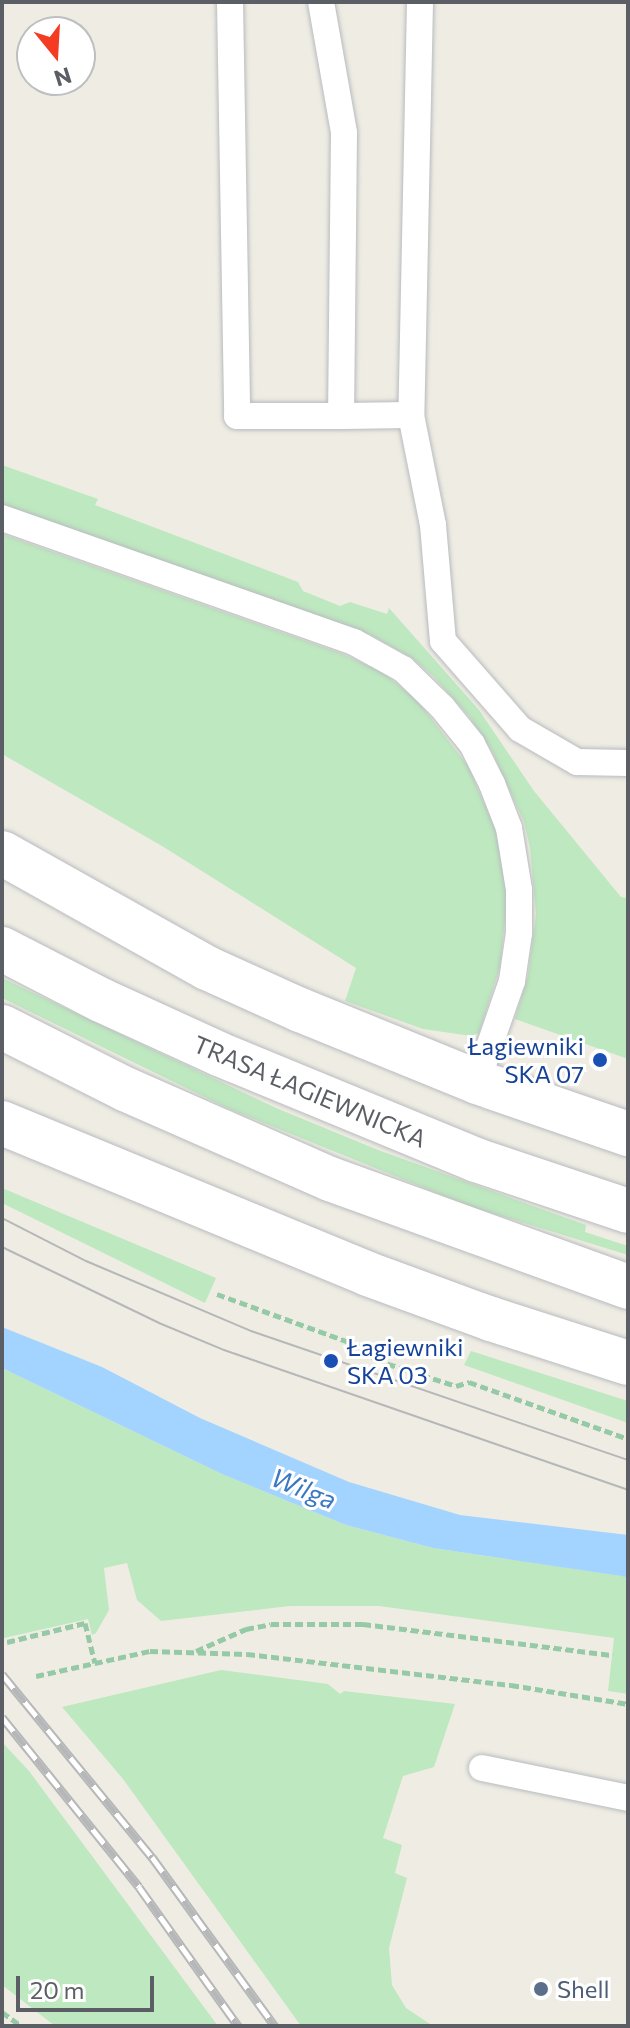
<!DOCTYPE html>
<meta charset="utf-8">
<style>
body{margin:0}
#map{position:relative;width:630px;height:2028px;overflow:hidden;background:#efede3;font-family:Commissioner,sans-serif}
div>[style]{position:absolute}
.green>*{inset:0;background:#bee8bf}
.water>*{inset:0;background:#a3d3ff}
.path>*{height:5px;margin-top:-2.5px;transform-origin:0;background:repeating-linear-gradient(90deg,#96caa7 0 8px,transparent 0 12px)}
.roads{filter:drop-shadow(0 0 2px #b8bbc0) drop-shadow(0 0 2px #b8bbc0)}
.service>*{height:26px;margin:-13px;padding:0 13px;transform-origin:13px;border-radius:13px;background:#fff}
.secondary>*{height:44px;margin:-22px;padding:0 22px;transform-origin:22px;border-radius:22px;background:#fff}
.tram>*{height:2px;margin:-1px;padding:0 1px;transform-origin:1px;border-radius:1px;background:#b6b7b8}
.rail>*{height:9px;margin-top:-4.5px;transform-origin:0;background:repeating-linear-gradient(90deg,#fff 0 18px,#b6b7b8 0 36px);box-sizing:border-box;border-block:2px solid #b6b7b8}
.dots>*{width:22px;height:22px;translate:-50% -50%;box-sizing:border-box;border:4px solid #fff;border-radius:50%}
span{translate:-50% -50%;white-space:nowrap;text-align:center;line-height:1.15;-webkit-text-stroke:6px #fff;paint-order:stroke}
.transit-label{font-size:24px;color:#164399}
.right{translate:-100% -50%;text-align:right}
.left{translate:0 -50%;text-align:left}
.street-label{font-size:24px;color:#5b5f65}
.service-label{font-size:24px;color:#4e5e75}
.water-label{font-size:26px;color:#3b77c2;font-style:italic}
.frame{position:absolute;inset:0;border:4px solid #5b5f65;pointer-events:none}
.north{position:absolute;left:16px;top:16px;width:80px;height:80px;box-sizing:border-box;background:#fff;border:2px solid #bdbfc1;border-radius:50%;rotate:162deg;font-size:22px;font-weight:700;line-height:32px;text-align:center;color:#5b5f65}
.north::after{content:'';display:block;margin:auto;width:28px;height:36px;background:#f43c23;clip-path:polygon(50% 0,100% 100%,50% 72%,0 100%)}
.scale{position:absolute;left:16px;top:1976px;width:138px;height:36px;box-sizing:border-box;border:4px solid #5b5f65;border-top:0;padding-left:10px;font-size:24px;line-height:28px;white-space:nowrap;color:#5b5f65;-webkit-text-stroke:6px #fff;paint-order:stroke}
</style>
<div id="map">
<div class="green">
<i style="clip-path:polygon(2px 465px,98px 499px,95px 505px,298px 582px,303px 591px,340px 606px,350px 602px,387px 614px,389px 608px,479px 710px,534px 791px,621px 897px,628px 898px,628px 1059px,515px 1019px,528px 976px,536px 914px,530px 848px,524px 822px,492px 751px,469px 716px,433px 676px,412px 658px,369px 634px,2px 505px)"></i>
<i style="clip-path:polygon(2px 534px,340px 653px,382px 672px,417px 700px,468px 766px,495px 828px,504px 868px,507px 901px,500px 967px,479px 1033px,471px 1036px,423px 1029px,345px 1001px,356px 968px,162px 846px,2px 754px)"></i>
<i style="clip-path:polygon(2px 978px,276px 1108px,378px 1150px,586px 1225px,585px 1232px,628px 1246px,628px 1255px,469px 1206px,227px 1108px,2px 998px)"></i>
<i style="clip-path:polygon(2px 1188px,216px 1278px,205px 1303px,2px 1203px)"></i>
<i style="clip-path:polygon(471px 1351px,628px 1401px,628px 1423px,464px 1365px)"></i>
<i style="clip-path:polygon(2px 1368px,224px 1475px,346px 1525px,433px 1548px,622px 1576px,628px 1544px,628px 1694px,608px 1691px,614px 1638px,379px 1606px,290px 1606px,161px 1621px,137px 1600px,127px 1563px,104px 1568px,109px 1610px,96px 1633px,92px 1635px,88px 1619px,4px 1638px)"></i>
<i style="clip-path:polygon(221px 1670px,328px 1684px,340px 1694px,344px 1691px,455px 1704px,434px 1767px,403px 1776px,383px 1838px,402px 1845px,395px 1873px,407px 1878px,389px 1948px,392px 1985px,406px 2008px,433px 2026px,301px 2026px,123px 1779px,62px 1707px)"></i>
<i style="clip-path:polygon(2px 1742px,29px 1771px,218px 2026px,55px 2026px,2px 1985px)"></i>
</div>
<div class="water">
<i style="clip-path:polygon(2px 1327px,102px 1367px,200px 1418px,349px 1482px,460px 1515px,628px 1535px,628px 1577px,433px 1548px,346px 1525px,224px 1475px,2px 1368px)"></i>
</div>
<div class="path">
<i style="left:217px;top:1294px;width:155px;rotate:20deg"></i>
<i style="left:363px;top:1347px;width:18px;rotate:45deg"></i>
<i style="left:376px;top:1360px;width:84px;rotate:18deg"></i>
<i style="left:456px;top:1386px;width:14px;rotate:-17deg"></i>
<i style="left:469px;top:1382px;width:169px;rotate:19.7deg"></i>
<i style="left:7px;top:1642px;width:80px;rotate:-13.7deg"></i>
<i style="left:85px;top:1623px;width:41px;rotate:76deg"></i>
<i style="left:196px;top:1651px;width:55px;rotate:-23.7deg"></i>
<i style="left:246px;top:1629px;width:25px;rotate:-11deg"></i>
<i style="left:271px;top:1624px;width:92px"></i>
<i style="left:363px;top:1624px;width:252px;rotate:7.1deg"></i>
<i style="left:36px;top:1676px;width:117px;rotate:-12.4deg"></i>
<i style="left:150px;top:1651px;width:97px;rotate:1.8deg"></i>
<i style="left:247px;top:1654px;width:266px;rotate:6.7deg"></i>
<i style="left:511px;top:1685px;width:119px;rotate:9.2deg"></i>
<i style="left:2px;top:2012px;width:24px;rotate:36deg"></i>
</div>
<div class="roads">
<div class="service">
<i style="left:230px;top:2px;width:414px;rotate:89deg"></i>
<i style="left:237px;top:416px;width:104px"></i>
<i style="left:321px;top:2px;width:133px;rotate:80deg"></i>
<i style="left:344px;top:133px;width:283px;rotate:90.6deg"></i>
<i style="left:341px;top:416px;width:70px;rotate:-0.8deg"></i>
<i style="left:420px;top:2px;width:413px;rotate:91.2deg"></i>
<i style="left:411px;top:415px;width:112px;rotate:78.7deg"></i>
<i style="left:433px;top:525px;width:116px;rotate:85.1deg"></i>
<i style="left:443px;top:641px;width:117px;rotate:48.8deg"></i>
<i style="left:520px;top:729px;width:66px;rotate:30.1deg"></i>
<i style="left:577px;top:762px;width:51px;rotate:1.1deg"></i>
<i style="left:2px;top:518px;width:373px;rotate:19.4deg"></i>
<i style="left:354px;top:642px;width:56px;rotate:28.9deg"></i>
<i style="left:403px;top:669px;width:54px;rotate:44.3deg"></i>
<i style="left:442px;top:707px;width:48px;rotate:51deg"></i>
<i style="left:472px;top:744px;width:45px;rotate:63.4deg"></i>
<i style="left:492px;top:784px;width:47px;rotate:68.9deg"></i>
<i style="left:509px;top:828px;width:63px;rotate:80.8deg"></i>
<i style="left:519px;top:890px;width:43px;rotate:90deg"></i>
<i style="left:519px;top:933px;width:49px;rotate:98.3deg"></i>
<i style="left:512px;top:981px;width:107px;rotate:109.1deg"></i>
<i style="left:482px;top:1768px;width:149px;rotate:11.6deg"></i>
</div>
<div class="secondary">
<i style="left:2px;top:853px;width:235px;rotate:29.3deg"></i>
<i style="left:207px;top:968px;width:102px;rotate:24.3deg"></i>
<i style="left:300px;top:1010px;width:191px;rotate:22.1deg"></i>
<i style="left:477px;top:1082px;width:160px;rotate:19deg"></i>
<i style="left:2px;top:949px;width:111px;rotate:27.3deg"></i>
<i style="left:101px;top:1000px;width:130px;rotate:24.6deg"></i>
<i style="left:219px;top:1054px;width:278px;rotate:22.4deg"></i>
<i style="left:476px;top:1160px;width:160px;rotate:18.5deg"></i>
<i style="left:2px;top:1027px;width:138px;rotate:26.8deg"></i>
<i style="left:125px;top:1089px;width:224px;rotate:23.7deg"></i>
<i style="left:330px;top:1179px;width:317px;rotate:19.9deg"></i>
<i style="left:2px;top:1123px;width:396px;rotate:22.4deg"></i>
<i style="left:368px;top:1274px;width:131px;rotate:20.1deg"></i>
<i style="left:491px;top:1319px;width:144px;rotate:17.8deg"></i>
</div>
</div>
<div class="tram">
<i style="left:2px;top:1218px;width:94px;rotate:27.1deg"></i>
<i style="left:86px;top:1261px;width:179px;rotate:23deg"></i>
<i style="left:251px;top:1331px;width:398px;rotate:18.9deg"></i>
<i style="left:2px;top:1247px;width:174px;rotate:25.8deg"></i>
<i style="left:159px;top:1323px;width:70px;rotate:22.6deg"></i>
<i style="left:224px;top:1350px;width:428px;rotate:19.1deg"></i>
</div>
<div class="rail">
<i style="left:2px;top:1674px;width:237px;rotate:50.7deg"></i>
<i style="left:152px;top:1857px;width:209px;rotate:54deg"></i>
<i style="left:2px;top:1717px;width:218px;rotate:51.1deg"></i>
<i style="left:139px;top:1887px;width:171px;rotate:54.5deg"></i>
</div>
<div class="dots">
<i style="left:600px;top:1060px;background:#1a4fb4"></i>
<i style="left:331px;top:1361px;background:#1a4fb4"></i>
<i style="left:541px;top:1989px;background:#5c6f8a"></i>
</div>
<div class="transit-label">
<span class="right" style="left:584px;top:1060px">Łagiewniki<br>SKA 07</span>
<span class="left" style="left:347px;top:1361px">Łagiewniki<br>SKA 03</span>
</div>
<div class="street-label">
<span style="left:310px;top:1091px;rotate:23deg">TRASA ŁAGIEWNICKA</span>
</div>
<div class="service-label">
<span class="left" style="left:557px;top:1989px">Shell</span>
</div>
<div class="water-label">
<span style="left:304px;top:1488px;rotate:22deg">Wilga</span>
</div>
<div class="frame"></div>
<div class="north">N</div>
<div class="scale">20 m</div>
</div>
